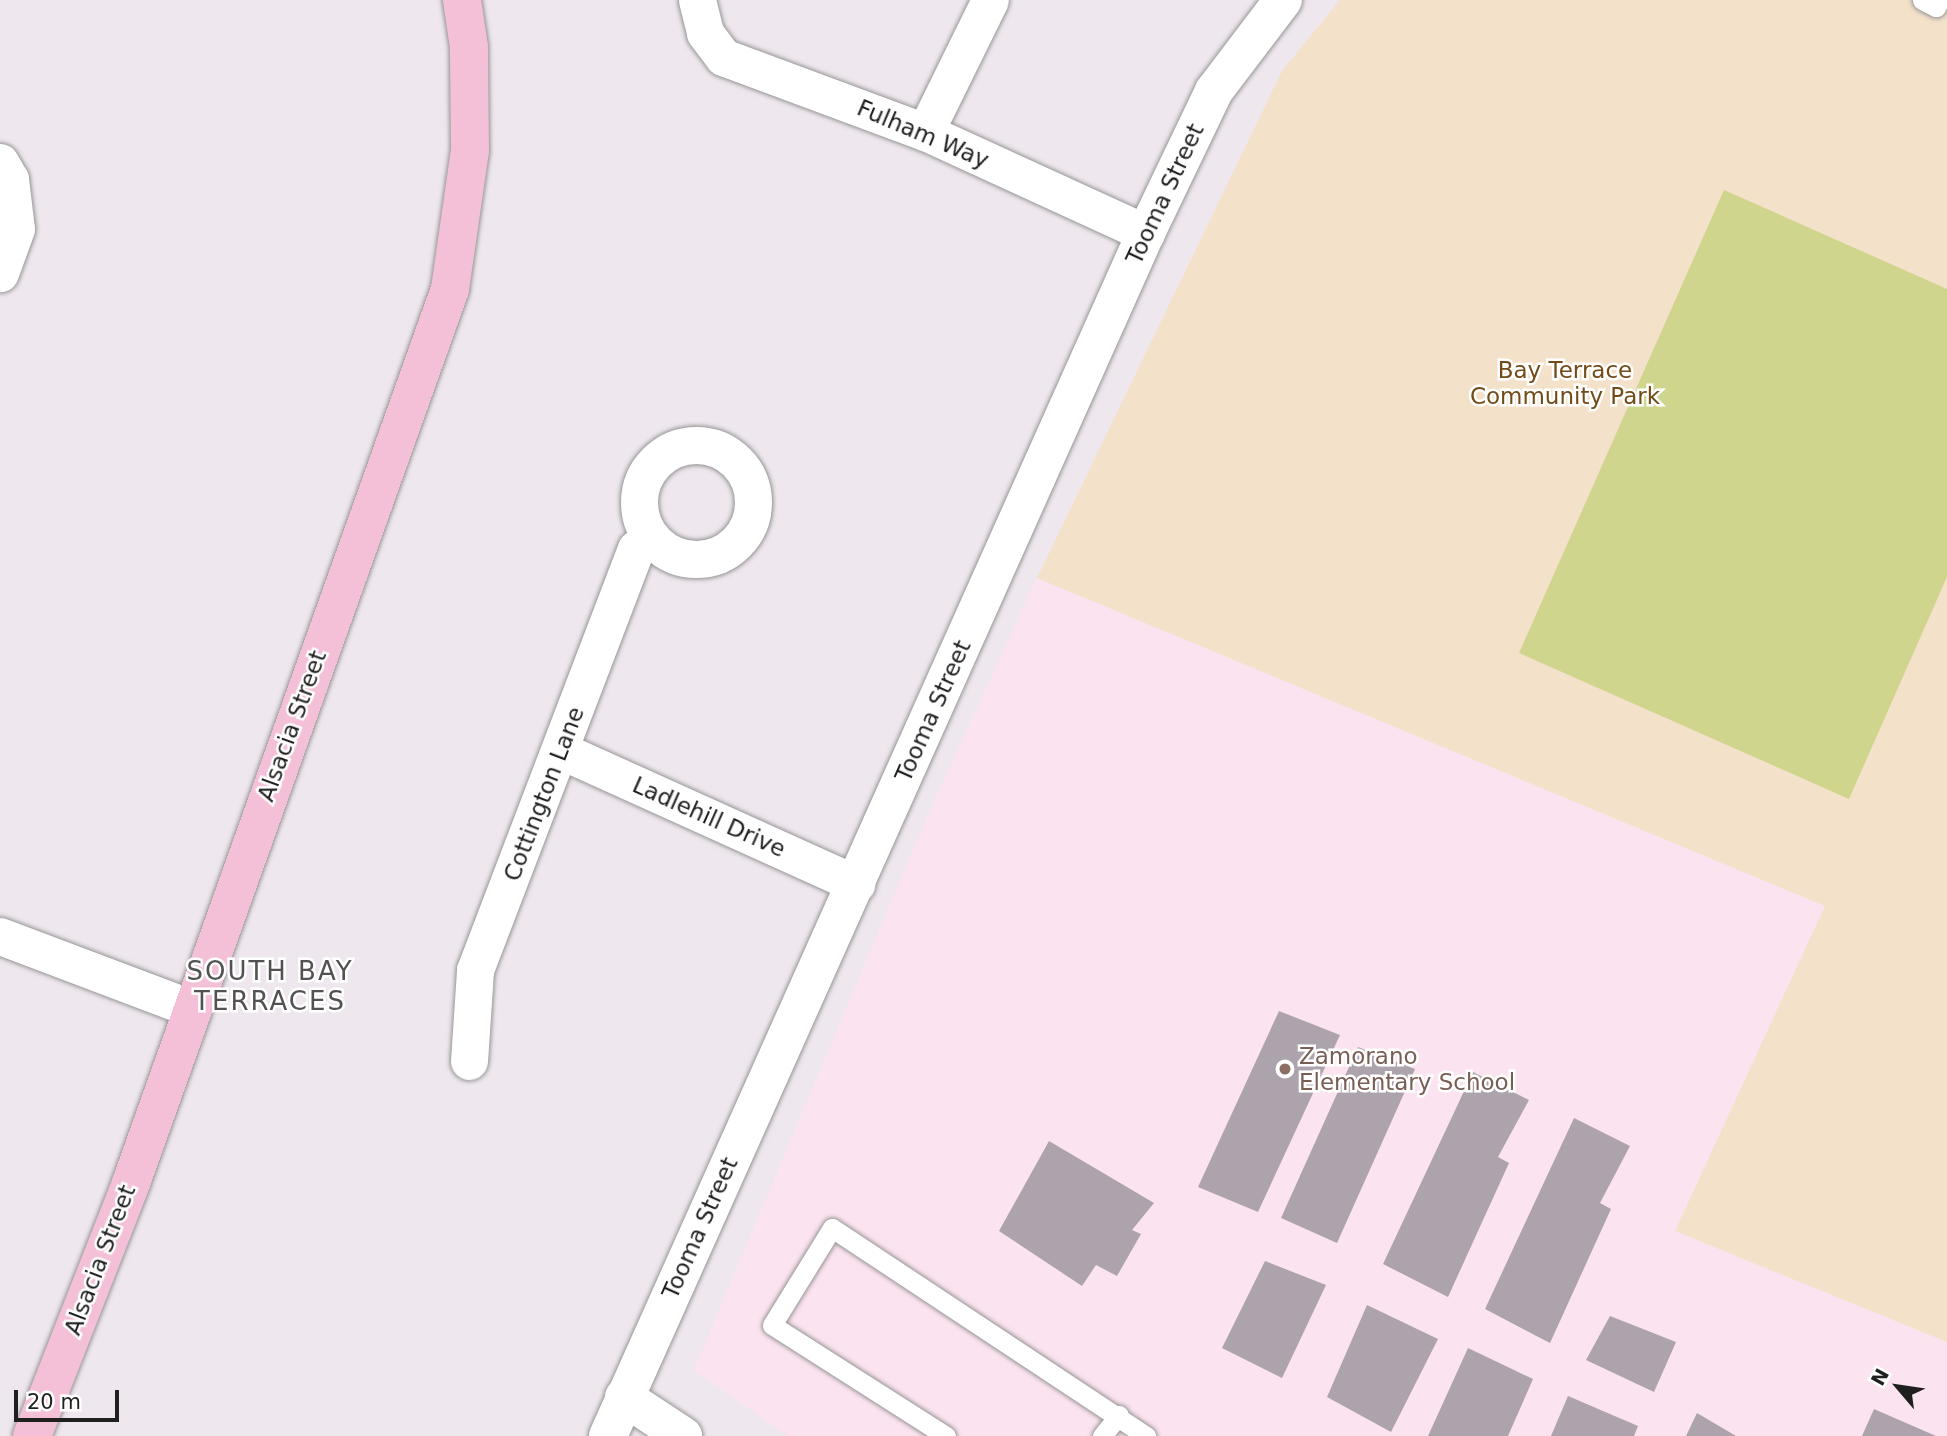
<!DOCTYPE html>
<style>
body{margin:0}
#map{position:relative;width:1947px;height:1436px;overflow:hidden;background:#efe7ee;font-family:"DejaVu Sans",sans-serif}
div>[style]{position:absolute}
.education>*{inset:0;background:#fce3f0}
.park>*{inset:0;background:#f4e1c9}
.pitch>*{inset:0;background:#cfd58d}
.building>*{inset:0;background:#aca3ad}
.roads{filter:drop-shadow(0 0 2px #969696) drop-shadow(0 0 2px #969696)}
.service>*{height:19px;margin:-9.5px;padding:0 9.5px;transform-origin:9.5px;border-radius:9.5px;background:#fff}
.minor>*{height:37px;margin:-18.5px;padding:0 18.5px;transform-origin:18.5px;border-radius:18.5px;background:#fff}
.minor>.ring{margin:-18.5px;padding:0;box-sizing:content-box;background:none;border:37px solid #fff;border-radius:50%}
.tertiary>*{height:38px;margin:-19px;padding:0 19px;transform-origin:19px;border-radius:19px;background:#fff}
.secondary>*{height:38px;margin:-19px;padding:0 19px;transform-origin:19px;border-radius:19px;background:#f3c0d8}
.dots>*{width:19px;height:19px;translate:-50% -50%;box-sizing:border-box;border:4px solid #fff;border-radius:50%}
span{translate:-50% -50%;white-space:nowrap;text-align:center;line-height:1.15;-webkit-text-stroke:5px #fff;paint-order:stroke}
.street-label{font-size:23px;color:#1f1f1f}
.park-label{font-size:23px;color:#734b17}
.education-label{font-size:23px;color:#785e54}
.left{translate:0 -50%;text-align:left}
.quarter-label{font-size:26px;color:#525252;letter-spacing:2px}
.north{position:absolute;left:1863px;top:1352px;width:70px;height:70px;-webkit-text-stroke:5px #fff;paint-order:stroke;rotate:299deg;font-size:19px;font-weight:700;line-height:28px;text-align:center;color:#1f1f1f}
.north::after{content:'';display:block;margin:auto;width:24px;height:32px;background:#1f1f1f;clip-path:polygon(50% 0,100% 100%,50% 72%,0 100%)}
.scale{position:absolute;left:14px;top:1390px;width:105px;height:32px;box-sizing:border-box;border:4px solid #1f1f1f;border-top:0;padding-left:9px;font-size:21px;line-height:24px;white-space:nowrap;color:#1f1f1f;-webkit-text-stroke:5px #fff;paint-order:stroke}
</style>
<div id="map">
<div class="education">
<i style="clip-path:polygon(1037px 578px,1825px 906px,1675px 1231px,1947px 1342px,1947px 1436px,788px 1436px,694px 1370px,924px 824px)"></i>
</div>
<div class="park">
<i style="clip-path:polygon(1340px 0,1947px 0,1947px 1342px,1675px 1231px,1825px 906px,1037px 578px,1282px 71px)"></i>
</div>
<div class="pitch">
<i style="clip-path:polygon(1724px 190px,1947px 289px,1947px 577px,1849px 799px,1519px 653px)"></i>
</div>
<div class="building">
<i style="clip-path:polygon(1279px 1011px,1340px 1035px,1258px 1212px,1198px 1187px)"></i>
<i style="clip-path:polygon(1358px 1047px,1415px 1069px,1337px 1243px,1281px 1218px)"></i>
<i style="clip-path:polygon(1473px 1072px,1529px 1100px,1498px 1157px,1509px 1163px,1448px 1297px,1383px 1264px)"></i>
<i style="clip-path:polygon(1574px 1118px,1630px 1146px,1600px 1203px,1611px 1209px,1550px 1343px,1485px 1309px)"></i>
<i style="clip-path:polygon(1049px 1141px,1154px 1203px,1132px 1230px,1141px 1234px,1117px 1276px,1096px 1265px,1082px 1286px,999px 1231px)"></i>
<i style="clip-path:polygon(1265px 1261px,1326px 1285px,1282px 1378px,1222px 1348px)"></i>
<i style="clip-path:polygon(1367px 1305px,1438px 1339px,1391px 1432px,1327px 1397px)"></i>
<i style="clip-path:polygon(1610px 1316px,1676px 1342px,1654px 1392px,1586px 1360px)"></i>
<i style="clip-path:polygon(1468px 1348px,1533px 1379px,1508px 1436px,1428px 1436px)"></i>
<i style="clip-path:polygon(1568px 1396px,1638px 1426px,1634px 1436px,1551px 1436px)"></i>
<i style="clip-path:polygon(1874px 1409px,1936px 1436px,1862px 1436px)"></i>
<i style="clip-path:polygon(1697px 1413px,1736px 1436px,1686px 1436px)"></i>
</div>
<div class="roads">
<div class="service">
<i style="left:1922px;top:0;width:16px;rotate:27deg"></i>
<i style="left:1936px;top:7px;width:8px;rotate:-60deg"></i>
<i style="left:946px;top:1436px;width:206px;rotate:-147.5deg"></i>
<i style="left:772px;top:1325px;width:114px;rotate:-58.3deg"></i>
<i style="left:832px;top:1228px;width:377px;rotate:33.5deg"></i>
<i style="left:1102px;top:1436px;width:27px;rotate:-51deg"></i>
</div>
<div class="minor">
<i style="left:697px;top:0;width:34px;rotate:76deg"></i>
<i style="left:705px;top:33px;width:30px;rotate:53deg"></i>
<i style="left:723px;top:57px;width:215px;rotate:20.4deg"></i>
<i style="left:925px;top:132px;width:243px;rotate:24.6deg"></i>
<i style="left:925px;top:132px;width:147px;rotate:-63.8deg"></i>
<i style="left:0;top:162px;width:20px;rotate:60deg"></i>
<i style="left:10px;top:179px;width:50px;rotate:83.2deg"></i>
<i style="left:16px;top:229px;width:47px;rotate:110deg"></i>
<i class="ring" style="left:639px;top:445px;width:77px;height:77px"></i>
<i style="left:562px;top:751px;width:323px;rotate:24.3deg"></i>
<i style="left:0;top:936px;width:204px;rotate:20.7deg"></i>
<i style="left:469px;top:1061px;width:91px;rotate:-86.2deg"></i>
<i style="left:475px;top:970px;width:451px;rotate:-69.1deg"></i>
<i style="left:636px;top:549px;width:19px;rotate:-36deg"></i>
</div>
<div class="tertiary">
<i style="left:624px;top:1397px;width:71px;rotate:33.5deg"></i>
<i style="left:608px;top:1436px;width:1318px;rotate:-65.91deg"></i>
<i style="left:1146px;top:233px;width:157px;rotate:-64.4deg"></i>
<i style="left:1214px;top:91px;width:114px;rotate:-52.8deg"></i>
</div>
<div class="secondary">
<i style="left:32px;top:1436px;width:272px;rotate:-68.6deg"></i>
<i style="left:131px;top:1183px;width:949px;rotate:-70.36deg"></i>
<i style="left:450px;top:289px;width:139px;rotate:-81.8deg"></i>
<i style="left:470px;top:151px;width:104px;rotate:-90.6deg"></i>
<i style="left:469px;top:47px;width:48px;rotate:-98.5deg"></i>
</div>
</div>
<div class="dots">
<i style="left:1285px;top:1069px;background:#8d6e63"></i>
</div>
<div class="street-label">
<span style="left:923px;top:134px;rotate:23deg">Fulham Way</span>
<span style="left:1165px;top:194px;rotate:-65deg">Tooma Street</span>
<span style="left:933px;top:711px;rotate:-66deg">Tooma Street</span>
<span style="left:292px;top:726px;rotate:-70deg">Alsacia Street</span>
<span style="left:544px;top:794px;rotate:-69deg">Cottington Lane</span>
<span style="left:709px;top:817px;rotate:24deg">Ladlehill Drive</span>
<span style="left:700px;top:1228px;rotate:-66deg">Tooma Street</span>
<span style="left:100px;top:1260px;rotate:-69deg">Alsacia Street</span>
</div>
<div class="park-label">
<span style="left:1565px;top:383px">Bay Terrace<br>Community Park</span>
</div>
<div class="education-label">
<span class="left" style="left:1299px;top:1069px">Zamorano<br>Elementary School</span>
</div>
<div class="quarter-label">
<span style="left:270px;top:987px">SOUTH BAY<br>TERRACES</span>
</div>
<div class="north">N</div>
<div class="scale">20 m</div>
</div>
